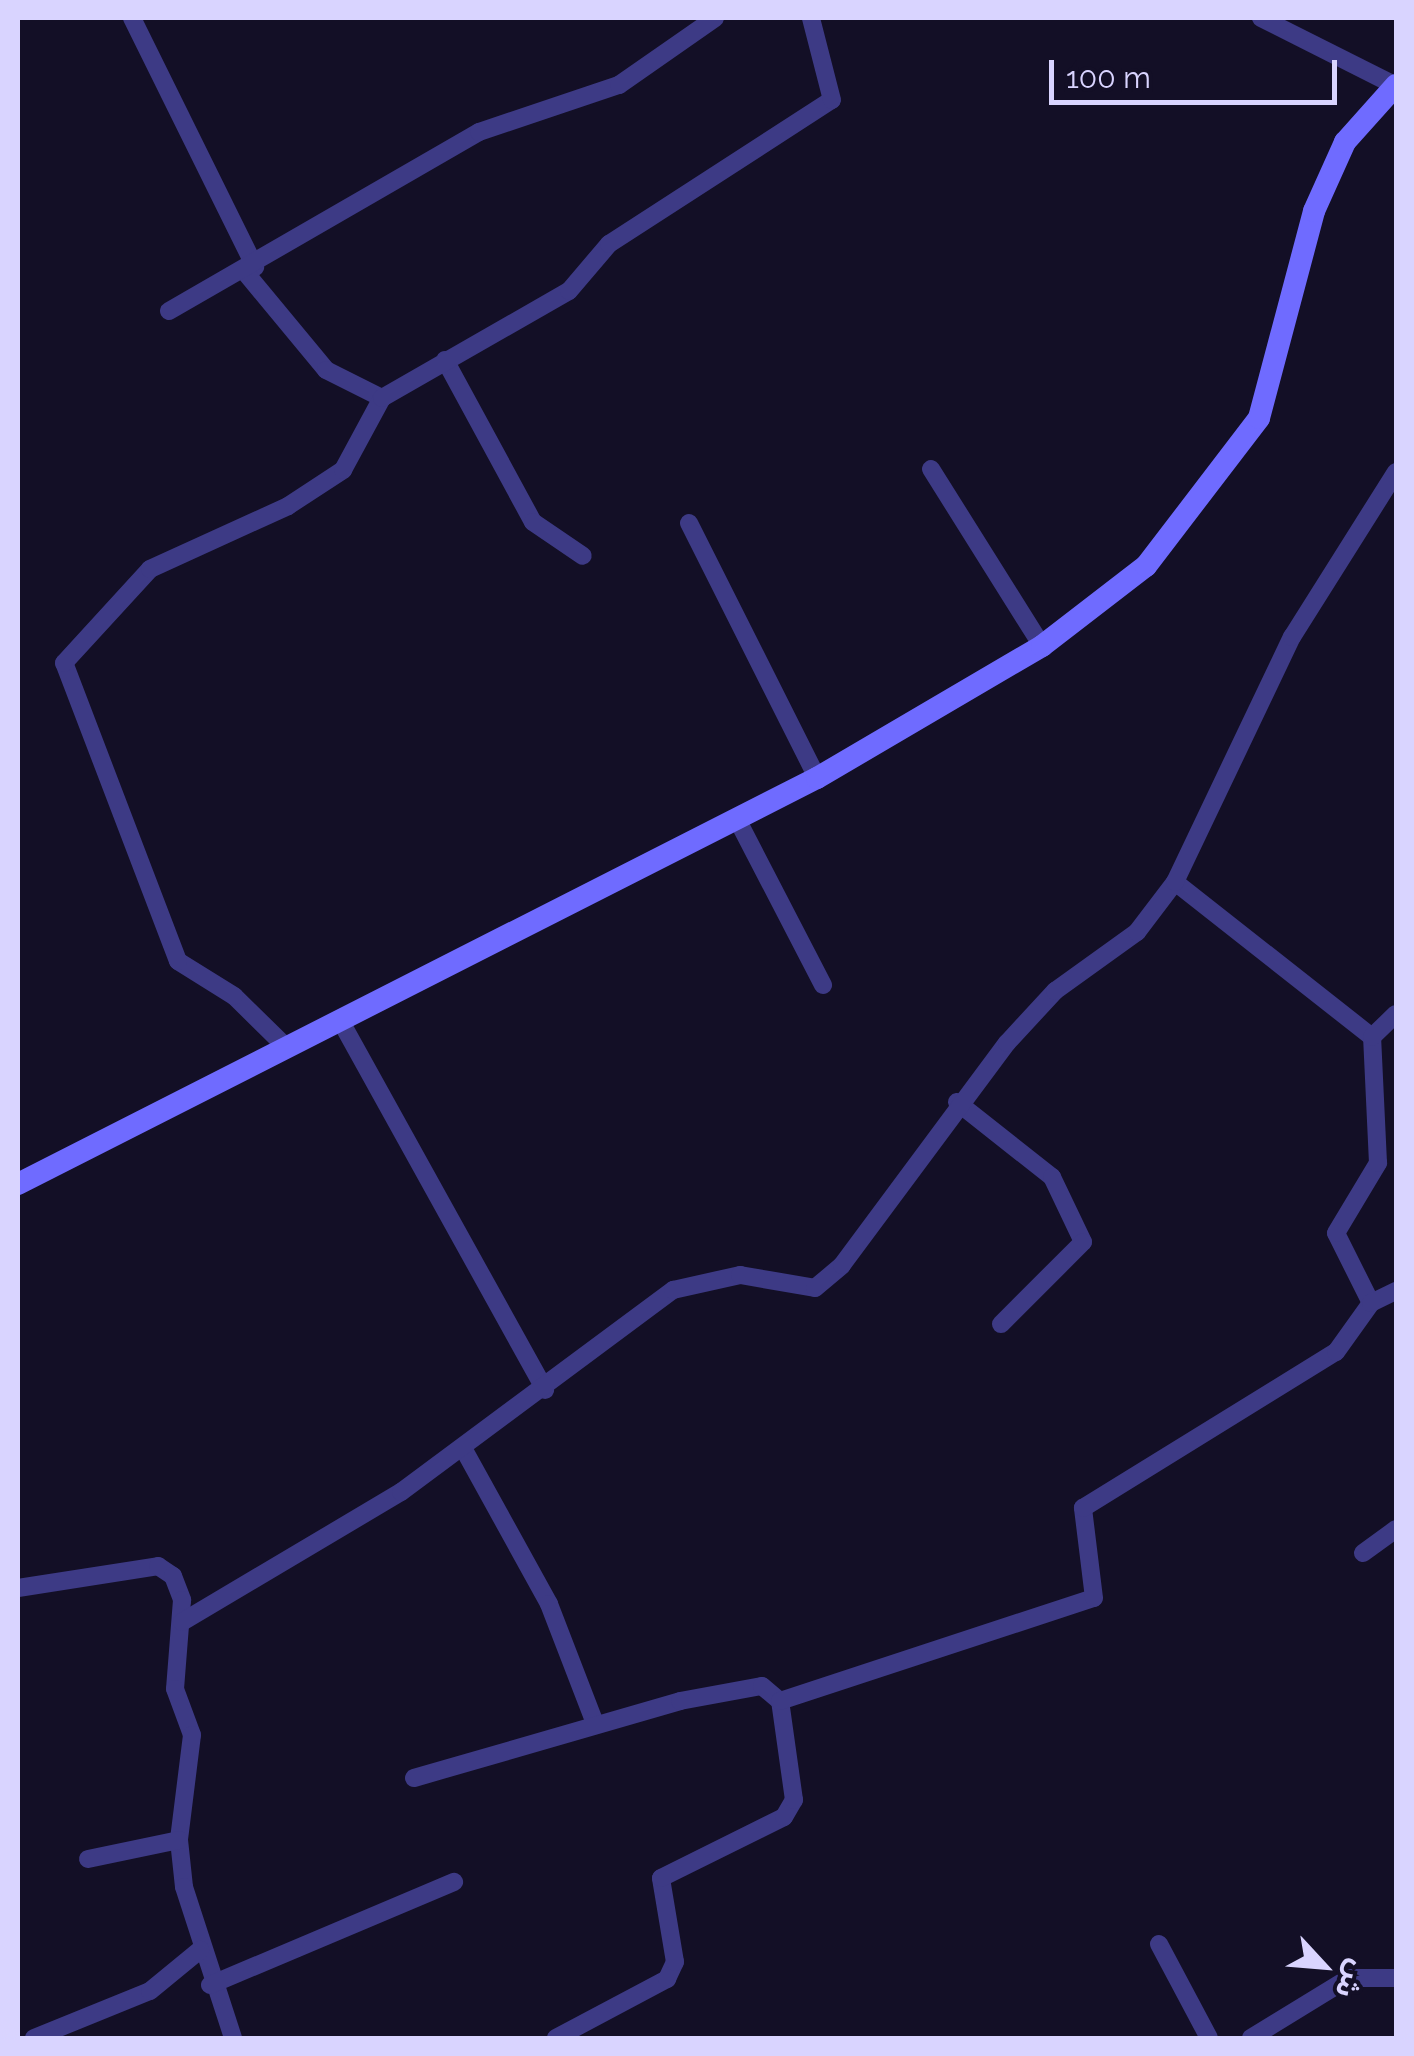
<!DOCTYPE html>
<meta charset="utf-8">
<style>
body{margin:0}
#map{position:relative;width:1414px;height:2056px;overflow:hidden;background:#130f26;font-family:Raleway,"Noto Sans Arabic",sans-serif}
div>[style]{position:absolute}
.street>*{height:18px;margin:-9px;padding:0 9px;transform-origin:9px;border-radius:9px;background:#3d3a85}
.secondary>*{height:22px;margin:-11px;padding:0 11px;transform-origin:11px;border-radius:11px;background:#6f6bff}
span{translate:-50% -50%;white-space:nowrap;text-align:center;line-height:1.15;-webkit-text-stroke:10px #130f26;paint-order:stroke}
.frame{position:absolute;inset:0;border:20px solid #d9d4ff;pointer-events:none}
.north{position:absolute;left:1274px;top:1916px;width:100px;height:100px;-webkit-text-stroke:8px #130f26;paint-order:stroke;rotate:116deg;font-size:28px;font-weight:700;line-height:40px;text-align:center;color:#d9d4ff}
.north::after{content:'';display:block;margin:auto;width:35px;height:45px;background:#d9d4ff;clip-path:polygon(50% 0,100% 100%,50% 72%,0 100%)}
.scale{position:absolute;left:1049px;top:60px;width:288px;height:45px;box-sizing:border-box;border:5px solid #d9d4ff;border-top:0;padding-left:12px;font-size:30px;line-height:35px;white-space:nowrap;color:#d9d4ff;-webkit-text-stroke:8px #130f26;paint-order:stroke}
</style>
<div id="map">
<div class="street">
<i style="left:132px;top:18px;width:278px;rotate:63.7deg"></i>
<i style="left:1261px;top:18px;width:151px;rotate:26.7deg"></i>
<i style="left:245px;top:272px;width:127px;rotate:50.4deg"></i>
<i style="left:326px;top:370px;width:63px;rotate:26.6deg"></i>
<i style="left:169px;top:311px;width:358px;rotate:-30deg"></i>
<i style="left:479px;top:132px;width:148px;rotate:-18.6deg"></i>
<i style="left:619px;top:85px;width:117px;rotate:-34.9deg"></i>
<i style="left:445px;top:360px;width:184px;rotate:61.5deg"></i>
<i style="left:533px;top:522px;width:60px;rotate:34.2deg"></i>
<i style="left:931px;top:469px;width:209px;rotate:57.9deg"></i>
<i style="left:689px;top:523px;width:285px;rotate:63.3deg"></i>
<i style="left:737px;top:819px;width:187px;rotate:62.6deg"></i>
<i style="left:1175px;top:882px;width:251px;rotate:38.2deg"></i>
<i style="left:340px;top:1020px;width:423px;rotate:61deg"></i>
<i style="left:287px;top:1048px;width:74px;rotate:-135.5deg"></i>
<i style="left:234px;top:996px;width:66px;rotate:-148deg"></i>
<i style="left:178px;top:961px;width:319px;rotate:-110.9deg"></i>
<i style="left:64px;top:663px;width:127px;rotate:-47.5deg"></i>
<i style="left:150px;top:569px;width:152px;rotate:-24.5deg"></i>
<i style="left:288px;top:506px;width:66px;rotate:-33.2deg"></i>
<i style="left:343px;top:470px;width:82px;rotate:-61.6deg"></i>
<i style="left:382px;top:398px;width:215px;rotate:-29.8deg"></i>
<i style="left:569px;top:291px;width:62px;rotate:-49.6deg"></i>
<i style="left:609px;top:244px;width:265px;rotate:-32.9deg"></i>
<i style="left:832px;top:100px;width:85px;rotate:-104.4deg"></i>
<i style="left:957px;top:1102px;width:121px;rotate:38.3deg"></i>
<i style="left:1052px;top:1177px;width:72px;rotate:64.5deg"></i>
<i style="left:1083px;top:1242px;width:116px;rotate:135deg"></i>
<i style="left:1371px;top:1303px;width:78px;rotate:-116.6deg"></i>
<i style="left:1336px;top:1233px;width:82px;rotate:-59deg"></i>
<i style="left:1378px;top:1163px;width:126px;rotate:-92.7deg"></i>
<i style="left:1372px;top:1037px;width:33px;rotate:-44deg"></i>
<i style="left:463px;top:1448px;width:178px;rotate:61.1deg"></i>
<i style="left:549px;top:1604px;width:128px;rotate:68.9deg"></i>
<i style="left:1363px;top:1553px;width:41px;rotate:-36deg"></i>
<i style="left:18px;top:1588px;width:142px;rotate:-8.9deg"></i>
<i style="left:158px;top:1566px;width:18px;rotate:34deg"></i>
<i style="left:173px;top:1576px;width:26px;rotate:69deg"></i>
<i style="left:182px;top:1600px;width:89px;rotate:94.5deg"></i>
<i style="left:175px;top:1689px;width:49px;rotate:69.7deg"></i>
<i style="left:192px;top:1735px;width:106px;rotate:97.1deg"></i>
<i style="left:179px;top:1840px;width:47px;rotate:83.9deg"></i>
<i style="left:184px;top:1887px;width:159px;rotate:72deg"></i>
<i style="left:182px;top:1622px;width:255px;rotate:-30.7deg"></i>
<i style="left:401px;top:1492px;width:339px;rotate:-36.6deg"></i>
<i style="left:673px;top:1290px;width:69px;rotate:-12.6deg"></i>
<i style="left:740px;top:1275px;width:76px;rotate:9.8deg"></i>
<i style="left:815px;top:1288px;width:35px;rotate:-40deg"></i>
<i style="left:842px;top:1265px;width:277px;rotate:-53.4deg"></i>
<i style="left:1007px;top:1043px;width:71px;rotate:-47.3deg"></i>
<i style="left:1055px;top:991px;width:101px;rotate:-35.7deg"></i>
<i style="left:1137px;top:932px;width:63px;rotate:-52.8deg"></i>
<i style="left:1175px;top:882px;width:272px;rotate:-64.5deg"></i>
<i style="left:1292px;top:637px;width:195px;rotate:-57.8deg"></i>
<i style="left:414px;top:1778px;width:277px;rotate:-16.1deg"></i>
<i style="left:680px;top:1701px;width:83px;rotate:-10.4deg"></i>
<i style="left:762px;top:1686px;width:23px;rotate:40deg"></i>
<i style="left:88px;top:1859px;width:93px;rotate:-11.8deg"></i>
<i style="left:1159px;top:1944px;width:106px;rotate:62deg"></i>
<i style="left:210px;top:1985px;width:265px;rotate:-22.9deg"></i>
<i style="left:34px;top:2038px;width:125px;rotate:-22.1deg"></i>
<i style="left:150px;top:1991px;width:65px;rotate:-39.4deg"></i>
<i style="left:556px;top:2038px;width:126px;rotate:-28deg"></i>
<i style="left:667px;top:1979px;width:19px;rotate:-65deg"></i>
<i style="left:675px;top:1962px;width:85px;rotate:-99.5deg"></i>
<i style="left:661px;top:1878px;width:137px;rotate:-26.4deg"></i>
<i style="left:784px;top:1817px;width:20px;rotate:-60deg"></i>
<i style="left:794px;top:1800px;width:100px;rotate:-98deg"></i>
<i style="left:780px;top:1701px;width:330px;rotate:-18.2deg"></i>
<i style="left:1094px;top:1598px;width:91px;rotate:-97deg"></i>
<i style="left:1083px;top:1508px;width:297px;rotate:-31.7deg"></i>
<i style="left:1336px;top:1352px;width:60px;rotate:-54.5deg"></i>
<i style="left:1371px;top:1303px;width:28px;rotate:-26deg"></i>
<i style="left:1251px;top:2038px;width:115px;rotate:-31.5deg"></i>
<i style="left:1349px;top:1978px;width:47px"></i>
</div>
<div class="secondary">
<i style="left:18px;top:1184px;width:896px;rotate:-26.94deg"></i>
<i style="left:817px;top:778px;width:261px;rotate:-30.4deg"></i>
<i style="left:1042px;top:646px;width:131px;rotate:-37.6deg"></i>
<i style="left:1146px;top:566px;width:186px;rotate:-52.6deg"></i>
<i style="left:1259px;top:418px;width:214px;rotate:-75.1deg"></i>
<i style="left:1314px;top:211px;width:76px;rotate:-65.8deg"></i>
<i style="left:1345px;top:142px;width:76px;rotate:-48.2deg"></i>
</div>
<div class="frame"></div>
<div class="north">ش</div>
<div class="scale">100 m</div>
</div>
